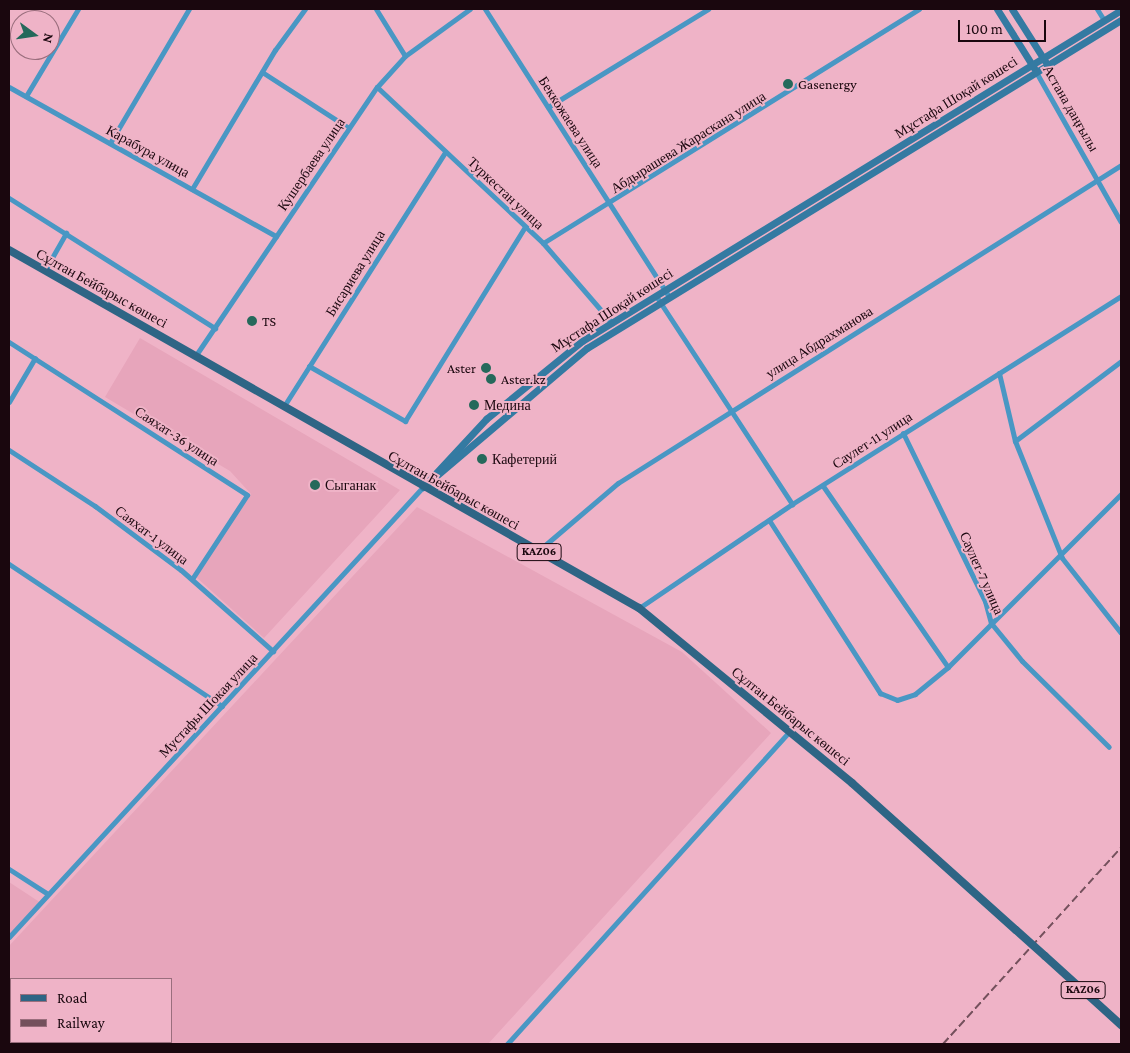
<!DOCTYPE html>
<meta charset="utf-8">
<style>
body{margin:0}
#map{position:relative;width:1130px;height:1053px;overflow:hidden;background:#efb3c7;font-family:"Crimson Pro",serif}
div>[style]{position:absolute}
.built>*{inset:0;background:#e7a5bb}
.street>*{height:5px;margin:-2.5px;padding:0 2.5px;transform-origin:2.5px;border-radius:2.5px;background:#4997c4}
.secondary>*{height:7px;margin:-3.5px;padding:0 3.5px;transform-origin:3.5px;border-radius:3.5px;background:#347aa2}
.primary>*{height:8px;margin:-4px;padding:0 4px;transform-origin:4px;border-radius:4px;background:#2e6585}
.rail>*{height:2px;margin-top:-1px;transform-origin:0;background:repeating-linear-gradient(90deg,#74505c 0 8px,transparent 0 12px)}
.primary-bridge>*{height:8px;margin:-4px;padding:0 4px;transform-origin:4px;border-radius:4px;background:#2e6585}
.dots>*{width:14px;height:14px;translate:-50% -50%;box-sizing:border-box;border:2px solid #efb3c7;border-radius:50%}
span{translate:-50% -50%;white-space:nowrap;text-align:center;line-height:1.15;-webkit-text-stroke:4px #efb3c7;paint-order:stroke}
.shield-label span{padding:1px 4px;background:#efb3c7;border:1px solid;border-radius:4px;-webkit-text-stroke-width:0}
.shield-label{font-size:12px;color:#1a070e;font-weight:700}
.poi-label{font-size:14px;color:#1a070e}
.left{translate:0 -50%;text-align:left}
.right{translate:-100% -50%;text-align:right}
.street-label{font-size:14px;color:#1a070e}
.frame{position:absolute;inset:0;border:10px solid #1a070e;pointer-events:none}
.legend{position:absolute;left:10px;top:978px;width:162px;height:65px;box-sizing:border-box;background:#efb3c7;border:1px solid #9a6e7d;margin:0;padding:6px 9px;list-style:none;font-size:15px;color:#1a070e}
.legend li{display:flex;align-items:center;gap:10px;height:25px}
.legend b{width:25px;border:1px solid #9a6e7d}
.north{position:absolute;left:10px;top:10px;width:50px;height:50px;box-sizing:border-box;background:#efb3c7;border:1px solid #9a6e7d;border-radius:50%;rotate:104deg;font-size:14px;font-weight:700;line-height:20px;text-align:center;color:#1a070e}
.north::after{content:'';display:block;margin:auto;width:18px;height:22px;background:#25695b;clip-path:polygon(50% 0,100% 100%,50% 72%,0 100%)}
.scale{position:absolute;left:958px;top:20px;width:88px;height:22px;box-sizing:border-box;border:2px solid #1a070e;border-top:0;padding-left:6px;font-size:15px;line-height:18px;white-space:nowrap;color:#1a070e;-webkit-text-stroke:4px #efb3c7;paint-order:stroke}
</style>
<div id="map">
<div class="built">
<i style="clip-path:polygon(140px 338px,400px 490px,264px 638px,196px 577px,251px 494px,230px 471px,105px 397px)"></i>
<i style="clip-path:polygon(evenodd,417px 507px,682px 652px,771px 733px,488px 1044px,9px 1044px,9px 946px,417px 507px,11px 979px,171px 979px,171px 1042px,11px 1042px,11px 979px)"></i>
<i style="clip-path:polygon(9px 882px,41px 903px,9px 935px)"></i>
</div>
<div class="street">
<i style="left:376px;top:9px;width:55px;rotate:58.3deg"></i>
<i style="left:485px;top:9px;width:342px;rotate:57.4deg"></i>
<i style="left:1097px;top:9px;width:13px;rotate:58deg"></i>
<i style="left:262px;top:72px;width:103px;rotate:32.8deg"></i>
<i style="left:1036px;top:72px;width:172px;rotate:60.5deg"></i>
<i style="left:9px;top:87px;width:306px;rotate:29.2deg"></i>
<i style="left:377px;top:87px;width:228px;rotate:43.2deg"></i>
<i style="left:543px;top:243px;width:106px;rotate:49.2deg"></i>
<i style="left:26px;top:96px;width:101px;rotate:-59.1deg"></i>
<i style="left:548px;top:107px;width:188px;rotate:-31.5deg"></i>
<i style="left:110px;top:143px;width:156px;rotate:-59.5deg"></i>
<i style="left:192px;top:189px;width:162px;rotate:-59.2deg"></i>
<i style="left:275px;top:50px;width:51px;rotate:-53.8deg"></i>
<i style="left:9px;top:198px;width:244px;rotate:32.3deg"></i>
<i style="left:543px;top:243px;width:443px;rotate:-31.9deg"></i>
<i style="left:45px;top:270px;width:43px;rotate:-60.4deg"></i>
<i style="left:656px;top:296px;width:249px;rotate:56.8deg"></i>
<i style="left:9px;top:342px;width:283px;rotate:32.7deg"></i>
<i style="left:247px;top:495px;width:100px;rotate:123.2deg"></i>
<i style="left:196px;top:355px;width:323px;rotate:-56deg"></i>
<i style="left:377px;top:87px;width:42px;rotate:-47.9deg"></i>
<i style="left:405px;top:56px;width:80px;rotate:-35.9deg"></i>
<i style="left:309px;top:366px;width:111px;rotate:29.8deg"></i>
<i style="left:405px;top:421px;width:228px;rotate:-58.3deg"></i>
<i style="left:999px;top:373px;width:70px;rotate:76.8deg"></i>
<i style="left:1015px;top:441px;width:126px;rotate:68.1deg"></i>
<i style="left:1062px;top:558px;width:95px;rotate:51.8deg"></i>
<i style="left:9px;top:402px;width:51px;rotate:-59.4deg"></i>
<i style="left:284px;top:406px;width:301px;rotate:-57.6deg"></i>
<i style="left:903px;top:433px;width:187px;rotate:64deg"></i>
<i style="left:985px;top:601px;width:23px;rotate:75deg"></i>
<i style="left:991px;top:623px;width:49px;rotate:50.8deg"></i>
<i style="left:1022px;top:661px;width:122px;rotate:44.7deg"></i>
<i style="left:1015px;top:441px;width:133px;rotate:-37deg"></i>
<i style="left:9px;top:450px;width:103px;rotate:33.1deg"></i>
<i style="left:95px;top:506px;width:107px;rotate:36.7deg"></i>
<i style="left:181px;top:570px;width:123px;rotate:41.4deg"></i>
<i style="left:823px;top:486px;width:220px;rotate:55.4deg"></i>
<i style="left:769px;top:520px;width:206px;rotate:57.3deg"></i>
<i style="left:880px;top:693px;width:18px;rotate:22deg"></i>
<i style="left:897px;top:700px;width:19px;rotate:-18deg"></i>
<i style="left:915px;top:694px;width:43px;rotate:-39.3deg"></i>
<i style="left:948px;top:667px;width:245px;rotate:-45deg"></i>
<i style="left:538px;top:551px;width:105px;rotate:-40.4deg"></i>
<i style="left:618px;top:483px;width:595px;rotate:-32.3deg"></i>
<i style="left:9px;top:564px;width:256px;rotate:33.7deg"></i>
<i style="left:639px;top:608px;width:185px;rotate:-34.2deg"></i>
<i style="left:792px;top:504px;width:389px;rotate:-32.3deg"></i>
<i style="left:9px;top:869px;width:46px;rotate:32.7deg"></i>
<i style="left:9px;top:937px;width:611px;rotate:-47.39deg"></i>
<i style="left:507px;top:1044px;width:422px;rotate:-47.9deg"></i>
</div>
<div class="secondary">
<i style="left:997px;top:9px;width:70px;rotate:57.9deg"></i>
<i style="left:1012px;top:9px;width:62px;rotate:57.6deg"></i>
<i style="left:423px;top:487px;width:93px;rotate:-47.2deg"></i>
<i style="left:486px;top:419px;width:124px;rotate:-39.1deg"></i>
<i style="left:582px;top:341px;width:633px;rotate:-31.55deg"></i>
<i style="left:423px;top:487px;width:215px;rotate:-40.3deg"></i>
<i style="left:587px;top:348px;width:627px;rotate:-31.56deg"></i>
</div>
<div class="primary">
<i style="left:9px;top:250px;width:725px;rotate:29.61deg"></i>
<i style="left:639px;top:608px;width:276px;rotate:39.4deg"></i>
<i style="left:852px;top:783px;width:220px;rotate:41.9deg"></i>
<i style="left:1045px;top:956px;width:103px;rotate:42.2deg"></i>
</div>
<div class="rail">
<i style="left:943px;top:1044px;width:265px;rotate:-47.8deg"></i>
</div>
<div class="primary-bridge">
<i style="left:1016px;top:930px;width:39px;rotate:42deg"></i>
</div>
<div class="dots">
<i style="left:788px;top:84px;background:#25695b"></i>
<i style="left:252px;top:321px;background:#25695b"></i>
<i style="left:486px;top:368px;background:#25695b"></i>
<i style="left:491px;top:379px;background:#25695b"></i>
<i style="left:474px;top:405px;background:#25695b"></i>
<i style="left:482px;top:459px;background:#25695b"></i>
<i style="left:315px;top:485px;background:#25695b"></i>
</div>
<div class="shield-label">
<span style="left:539px;top:552px">KAZ06</span>
<span style="left:1083px;top:990px">KAZ06</span>
</div>
<div class="poi-label">
<span class="left" style="left:798px;top:84px">Gasenergy</span>
<span class="left" style="left:262px;top:321px">TS</span>
<span class="right" style="left:476px;top:368px">Aster</span>
<span class="left" style="left:501px;top:379px">Aster.kz</span>
<span class="left" style="left:484px;top:405px">Медина</span>
<span class="left" style="left:492px;top:459px">Кафетерий</span>
<span class="left" style="left:325px;top:485px">Сыганак</span>
</div>
<div class="street-label">
<span style="left:956px;top:97px;rotate:-32deg">Мұстафа Шоқай көшесі</span>
<span style="left:1071px;top:108px;rotate:60deg">Астана даңғылы</span>
<span style="left:571px;top:122px;rotate:57deg">Беккожаева улица</span>
<span style="left:688px;top:142px;rotate:-32deg">Абдырашева Жараскана улица</span>
<span style="left:148px;top:151px;rotate:29deg">Карабура улица</span>
<span style="left:311px;top:164px;rotate:-56deg">Кушербаева улица</span>
<span style="left:506px;top:193px;rotate:43deg">Туркестан улица</span>
<span style="left:355px;top:273px;rotate:-58deg">Бисариева улица</span>
<span style="left:102px;top:288px;rotate:29deg">Сұлтан Бейбарыс көшесі</span>
<span style="left:612px;top:310px;rotate:-33deg">Мұстафа Шоқай көшесі</span>
<span style="left:819px;top:342px;rotate:-32deg">улица Абдрахманова</span>
<span style="left:177px;top:436px;rotate:33deg">Саяхат-36 улица</span>
<span style="left:872px;top:440px;rotate:-33deg">Саулет-11 улица</span>
<span style="left:454px;top:490px;rotate:29deg">Сұлтан Бейбарыс көшесі</span>
<span style="left:152px;top:535px;rotate:37deg">Саяхат-1 улица</span>
<span style="left:982px;top:573px;rotate:66deg">Саулет-7 улица</span>
<span style="left:208px;top:705px;rotate:-47deg">Мустафы Шокая улица</span>
<span style="left:791px;top:716px;rotate:39deg">Сұлтан Бейбарыс көшесі</span>
</div>
<div class="frame"></div>
<ul class="legend">
<li><b style="height:6px;background:#2e6585"></b>Road</li>
<li><b style="height:6px;background:#74505c"></b>Railway</li>
</ul>
<div class="north">N</div>
<div class="scale">100 m</div>
</div>
